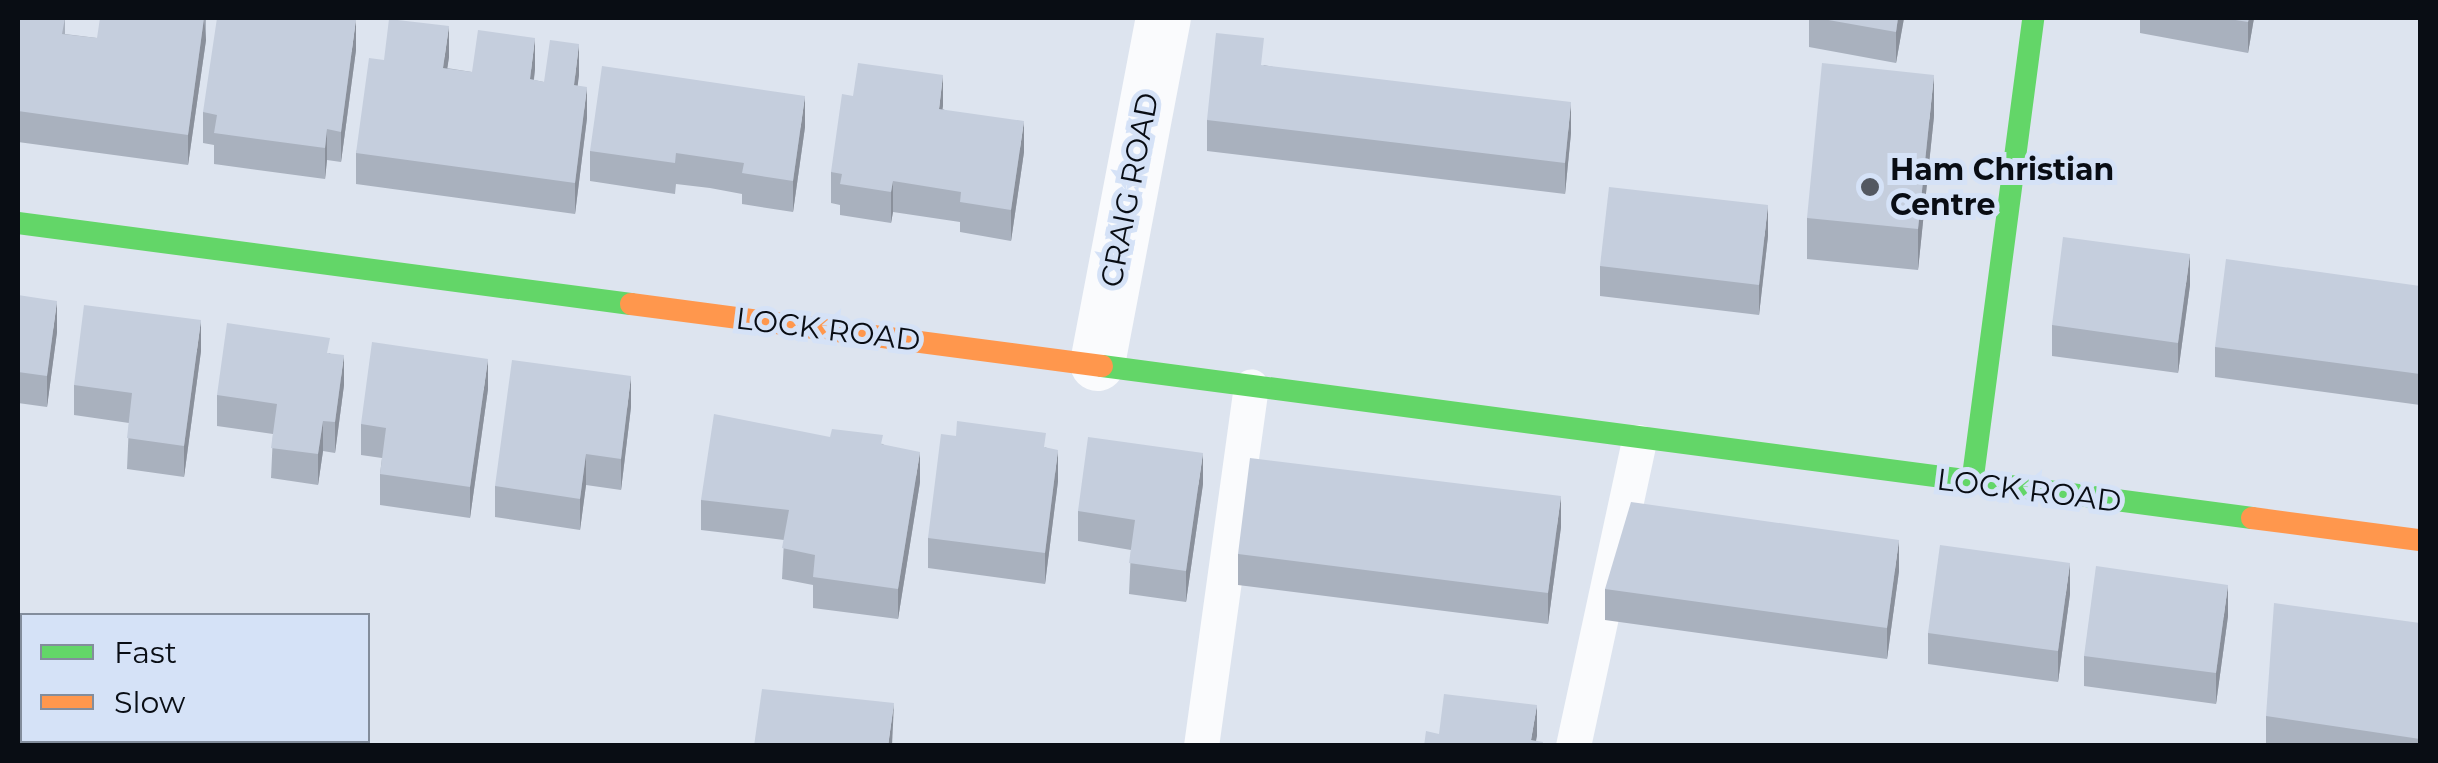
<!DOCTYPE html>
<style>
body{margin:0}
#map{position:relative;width:2438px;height:763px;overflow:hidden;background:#dde4ef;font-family:Montserrat,sans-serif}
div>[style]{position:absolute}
.lane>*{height:35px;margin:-17.5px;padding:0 17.5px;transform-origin:17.5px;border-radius:17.5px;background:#fafbfd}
.street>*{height:55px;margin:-27.5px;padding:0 27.5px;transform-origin:27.5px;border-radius:27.5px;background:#fafbfd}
.fast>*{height:22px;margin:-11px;padding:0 11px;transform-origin:11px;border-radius:11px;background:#63d668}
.slow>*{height:22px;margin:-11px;padding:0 11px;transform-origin:11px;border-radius:11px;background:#ff974d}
.wall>*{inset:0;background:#a9b1be}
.shaded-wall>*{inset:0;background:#8a909b}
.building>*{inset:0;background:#c5cedd}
.dots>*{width:28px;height:28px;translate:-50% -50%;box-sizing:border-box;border:5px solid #d5e2f7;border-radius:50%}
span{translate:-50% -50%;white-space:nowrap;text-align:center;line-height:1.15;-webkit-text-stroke:10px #d5e2f7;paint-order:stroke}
.poi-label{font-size:30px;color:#090d14;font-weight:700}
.left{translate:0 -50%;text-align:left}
.street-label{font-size:30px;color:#090d14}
.frame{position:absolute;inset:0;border:20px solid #090d14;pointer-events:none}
.legend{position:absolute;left:20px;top:613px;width:350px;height:130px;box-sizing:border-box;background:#d5e2f7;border:2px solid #838d9c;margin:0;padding:12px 18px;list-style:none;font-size:30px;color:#090d14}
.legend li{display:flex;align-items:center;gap:20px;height:50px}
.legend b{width:50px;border:2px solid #838d9c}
</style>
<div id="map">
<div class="lane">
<i style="left:1201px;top:746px;width:363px;rotate:-82.1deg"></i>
<i style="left:1573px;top:746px;width:311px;rotate:-77.8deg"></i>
</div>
<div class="street">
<i style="left:1097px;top:363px;width:351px;rotate:-79.2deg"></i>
</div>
<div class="fast">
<i style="left:18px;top:223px;width:618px;rotate:7.53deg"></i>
<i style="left:1102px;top:366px;width:1160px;rotate:7.53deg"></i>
<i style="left:1972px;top:484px;width:470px;rotate:-82.5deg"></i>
</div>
<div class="slow">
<i style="left:631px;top:304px;width:475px;rotate:7.5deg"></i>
<i style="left:2252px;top:518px;width:169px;rotate:7.5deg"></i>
</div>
<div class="wall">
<i style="clip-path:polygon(18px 18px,65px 18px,65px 34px,97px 38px,206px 18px,206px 40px,188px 165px,18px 142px)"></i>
<i style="clip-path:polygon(1809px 18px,1904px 18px,1896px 63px,1809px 47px)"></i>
<i style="clip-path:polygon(2140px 18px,2254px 18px,2248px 53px,2140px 33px)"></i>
<i style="clip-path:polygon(356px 50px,341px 162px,327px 160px,325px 179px,214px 164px,214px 145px,203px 143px,203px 112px)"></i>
<i style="clip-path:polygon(449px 57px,447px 68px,472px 72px,535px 69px,534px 80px,544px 82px,579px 75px,577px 86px,587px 118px,575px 214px,356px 184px,356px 153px,384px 60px)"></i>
<i style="clip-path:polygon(1264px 65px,1571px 133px,1565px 194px,1207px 151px,1207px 120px)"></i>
<i style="clip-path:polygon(943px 109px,1024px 152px,1011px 241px,960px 232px,960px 222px,893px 212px,891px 223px,840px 215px,840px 205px,831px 203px,831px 172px)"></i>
<i style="clip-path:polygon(1934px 116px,1918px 270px,1807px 259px,1807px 218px)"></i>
<i style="clip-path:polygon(805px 127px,793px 212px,742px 204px,742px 194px,710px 188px,676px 184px,675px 194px,590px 181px,590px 151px)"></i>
<i style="clip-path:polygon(1768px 236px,1759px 315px,1600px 296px,1600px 266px)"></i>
<i style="clip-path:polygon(2190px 285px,2178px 373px,2052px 356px,2052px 325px)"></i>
<i style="clip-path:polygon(2420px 286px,2420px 405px,2215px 377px,2215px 347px)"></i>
<i style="clip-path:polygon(18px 295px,57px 332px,47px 407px,18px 403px)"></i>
<i style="clip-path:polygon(201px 351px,184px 477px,127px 469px,129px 423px,74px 415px,74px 385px)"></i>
<i style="clip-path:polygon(330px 353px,344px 385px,335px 453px,323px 451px,318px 485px,271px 478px,273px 434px,217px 426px,217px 395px)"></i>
<i style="clip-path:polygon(488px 389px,470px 518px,380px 505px,380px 474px,382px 458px,361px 455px,361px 424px)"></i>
<i style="clip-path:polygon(631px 407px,621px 490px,586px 485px,580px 530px,495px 517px,495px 486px)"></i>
<i style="clip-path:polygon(830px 437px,883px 444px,920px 482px,898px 619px,813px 608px,813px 585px,782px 579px,784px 540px,701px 530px,701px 500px)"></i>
<i style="clip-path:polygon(1046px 447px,1058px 481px,1045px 584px,928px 568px,928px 538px)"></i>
<i style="clip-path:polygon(1203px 484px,1186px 602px,1129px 594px,1131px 550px,1078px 541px,1078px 511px)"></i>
<i style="clip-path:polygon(1561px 527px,1548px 624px,1238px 585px,1238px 554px)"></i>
<i style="clip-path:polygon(1899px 571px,1887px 659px,1605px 620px,1605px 589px)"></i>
<i style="clip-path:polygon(2070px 594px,2058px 682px,1928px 664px,1928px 633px)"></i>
<i style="clip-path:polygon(2228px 616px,2216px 704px,2084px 686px,2084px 656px)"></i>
<i style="clip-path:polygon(2420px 623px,2420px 746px,2266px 746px,2266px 716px)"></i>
</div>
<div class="shaded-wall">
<i style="clip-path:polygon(204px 18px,206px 40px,188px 165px,188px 135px)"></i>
<i style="clip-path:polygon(1898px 18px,1904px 18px,1896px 63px,1896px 32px)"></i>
<i style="clip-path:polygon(2249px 18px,2254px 18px,2248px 53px,2248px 22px)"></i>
<i style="clip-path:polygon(356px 19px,356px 50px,341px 162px,341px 132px)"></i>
<i style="clip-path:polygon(449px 26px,449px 57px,443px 98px,443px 68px)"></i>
<i style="clip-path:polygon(535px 38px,535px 69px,530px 110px,530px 79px)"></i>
<i style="clip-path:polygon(579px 44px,579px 75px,574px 116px,574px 85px)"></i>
<i style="clip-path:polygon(943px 75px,943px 106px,939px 139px,939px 109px)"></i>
<i style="clip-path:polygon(1934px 75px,1934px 116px,1918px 270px,1918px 229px)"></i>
<i style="clip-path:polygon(587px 87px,587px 118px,575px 214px,575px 183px)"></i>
<i style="clip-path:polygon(805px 96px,805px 127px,793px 212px,793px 181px)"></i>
<i style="clip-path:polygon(1571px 102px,1571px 133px,1565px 194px,1565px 163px)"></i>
<i style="clip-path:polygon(1024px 121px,1024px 152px,1011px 241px,1011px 210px)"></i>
<i style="clip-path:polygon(327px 129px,327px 160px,325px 179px,325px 148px)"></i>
<i style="clip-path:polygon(893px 181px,893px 212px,891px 223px,891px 192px)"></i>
<i style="clip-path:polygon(1768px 205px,1768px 236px,1759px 315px,1759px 285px)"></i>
<i style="clip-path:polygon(2190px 254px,2190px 285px,2178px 373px,2178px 343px)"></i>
<i style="clip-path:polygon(57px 301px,57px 332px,47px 407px,47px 376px)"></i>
<i style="clip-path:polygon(201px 320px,201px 351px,184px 477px,184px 446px)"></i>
<i style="clip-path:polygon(344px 355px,344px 385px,335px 453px,335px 422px)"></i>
<i style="clip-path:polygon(488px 359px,488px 389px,470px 518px,470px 487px)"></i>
<i style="clip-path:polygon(631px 376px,631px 407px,621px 490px,621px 459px)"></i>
<i style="clip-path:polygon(323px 421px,323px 451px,318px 485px,318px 454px)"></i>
<i style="clip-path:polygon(1058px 450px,1058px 481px,1045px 584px,1045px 553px)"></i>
<i style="clip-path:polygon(920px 452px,920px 482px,898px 619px,898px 589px)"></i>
<i style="clip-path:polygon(1203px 453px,1203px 484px,1186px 602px,1186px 571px)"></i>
<i style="clip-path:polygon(586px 454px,586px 485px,580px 530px,580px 499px)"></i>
<i style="clip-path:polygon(1561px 496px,1561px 527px,1548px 624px,1548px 593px)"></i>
<i style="clip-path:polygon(1899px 540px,1899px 571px,1887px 659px,1887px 628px)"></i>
<i style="clip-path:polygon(2070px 563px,2070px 594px,2058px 682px,2058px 651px)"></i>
<i style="clip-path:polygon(2228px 585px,2228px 616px,2216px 704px,2216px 673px)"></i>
<i style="clip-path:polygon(894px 703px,892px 746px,888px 746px)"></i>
<i style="clip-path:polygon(1537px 705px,1537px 736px,1535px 746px,1531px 740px)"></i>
</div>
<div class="building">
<i style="clip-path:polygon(18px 18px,65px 18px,62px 34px,97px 38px,100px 18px,204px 18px,188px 135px,18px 111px)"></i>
<i style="clip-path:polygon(217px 18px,356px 19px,341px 132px,327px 129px,325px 148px,214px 133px,217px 115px,203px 112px)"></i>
<i style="clip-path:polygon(1817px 18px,1898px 18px,1896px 32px)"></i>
<i style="clip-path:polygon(2223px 18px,2249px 18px,2248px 22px)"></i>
<i style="clip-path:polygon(389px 19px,449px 26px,443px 68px,472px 72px,478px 30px,535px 38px,530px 79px,544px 82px,550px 40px,579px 44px,574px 85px,587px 87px,575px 183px,356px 153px,369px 58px,384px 60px)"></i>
<i style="clip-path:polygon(1216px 33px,1264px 38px,1261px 65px,1571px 102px,1565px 163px,1207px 120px)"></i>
<i style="clip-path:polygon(858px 63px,943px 75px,939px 109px,1024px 121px,1011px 210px,960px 202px,961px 192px,893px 181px,891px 192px,840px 184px,842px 174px,831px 172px,842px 94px,853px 96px)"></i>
<i style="clip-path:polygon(1822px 63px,1934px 75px,1918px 229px,1807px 218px)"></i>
<i style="clip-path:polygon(602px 66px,805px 96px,793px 181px,742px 173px,744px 163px,676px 153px,675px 163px,590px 151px)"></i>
<i style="clip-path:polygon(1609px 187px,1768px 205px,1759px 285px,1600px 266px)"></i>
<i style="clip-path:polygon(2063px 237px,2190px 254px,2178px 343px,2052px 325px)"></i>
<i style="clip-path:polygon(2226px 259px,2420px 286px,2420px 374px,2215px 347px)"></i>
<i style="clip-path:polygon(18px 295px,57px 301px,47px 376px,18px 372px)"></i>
<i style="clip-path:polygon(84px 305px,201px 320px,184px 446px,127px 438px,132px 393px,74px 385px)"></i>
<i style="clip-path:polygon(227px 323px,330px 338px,327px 353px,344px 355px,335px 422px,323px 421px,318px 454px,271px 448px,277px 404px,217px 395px)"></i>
<i style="clip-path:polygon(372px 342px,488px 359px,470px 487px,380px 474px,386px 428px,361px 424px)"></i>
<i style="clip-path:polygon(512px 360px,631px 376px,621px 459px,586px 454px,580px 499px,495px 486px)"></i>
<i style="clip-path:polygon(714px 414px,830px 437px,832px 429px,883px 435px,881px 444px,920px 452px,898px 589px,813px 577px,815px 555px,782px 548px,789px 510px,701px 500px)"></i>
<i style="clip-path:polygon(957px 421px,1046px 433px,1044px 447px,1058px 450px,1045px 553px,928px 538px,941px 434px,956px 436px)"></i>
<i style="clip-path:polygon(1088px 437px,1203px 453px,1186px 571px,1129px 563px,1135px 520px,1078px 511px)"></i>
<i style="clip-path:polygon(1250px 458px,1561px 496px,1548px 593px,1238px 554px)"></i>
<i style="clip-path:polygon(1631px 502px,1899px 540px,1887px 628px,1605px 589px)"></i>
<i style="clip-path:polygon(1940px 545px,2070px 563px,2058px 651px,1928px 633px)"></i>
<i style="clip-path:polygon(2096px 566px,2228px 585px,2216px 673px,2084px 656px)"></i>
<i style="clip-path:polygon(2274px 603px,2420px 623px,2420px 739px,2266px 716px)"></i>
<i style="clip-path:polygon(762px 689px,894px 703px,888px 746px,754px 746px)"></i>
<i style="clip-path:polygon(1444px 694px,1537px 705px,1531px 740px,1543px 742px,1542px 746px,1424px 746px,1426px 731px,1439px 734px)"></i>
</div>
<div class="dots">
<i style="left:1870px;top:187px;background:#535861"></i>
</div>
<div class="poi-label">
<span class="left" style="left:1890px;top:187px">Ham Christian<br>Centre</span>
</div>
<div class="street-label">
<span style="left:1130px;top:190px;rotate:-79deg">CRAIG ROAD</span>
<span style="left:828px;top:330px;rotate:7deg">LOCK ROAD</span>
<span style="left:2029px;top:491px;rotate:7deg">LOCK ROAD</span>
</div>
<div class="frame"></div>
<ul class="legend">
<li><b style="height:12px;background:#63d668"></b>Fast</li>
<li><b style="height:12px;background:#ff974d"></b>Slow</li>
</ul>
</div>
